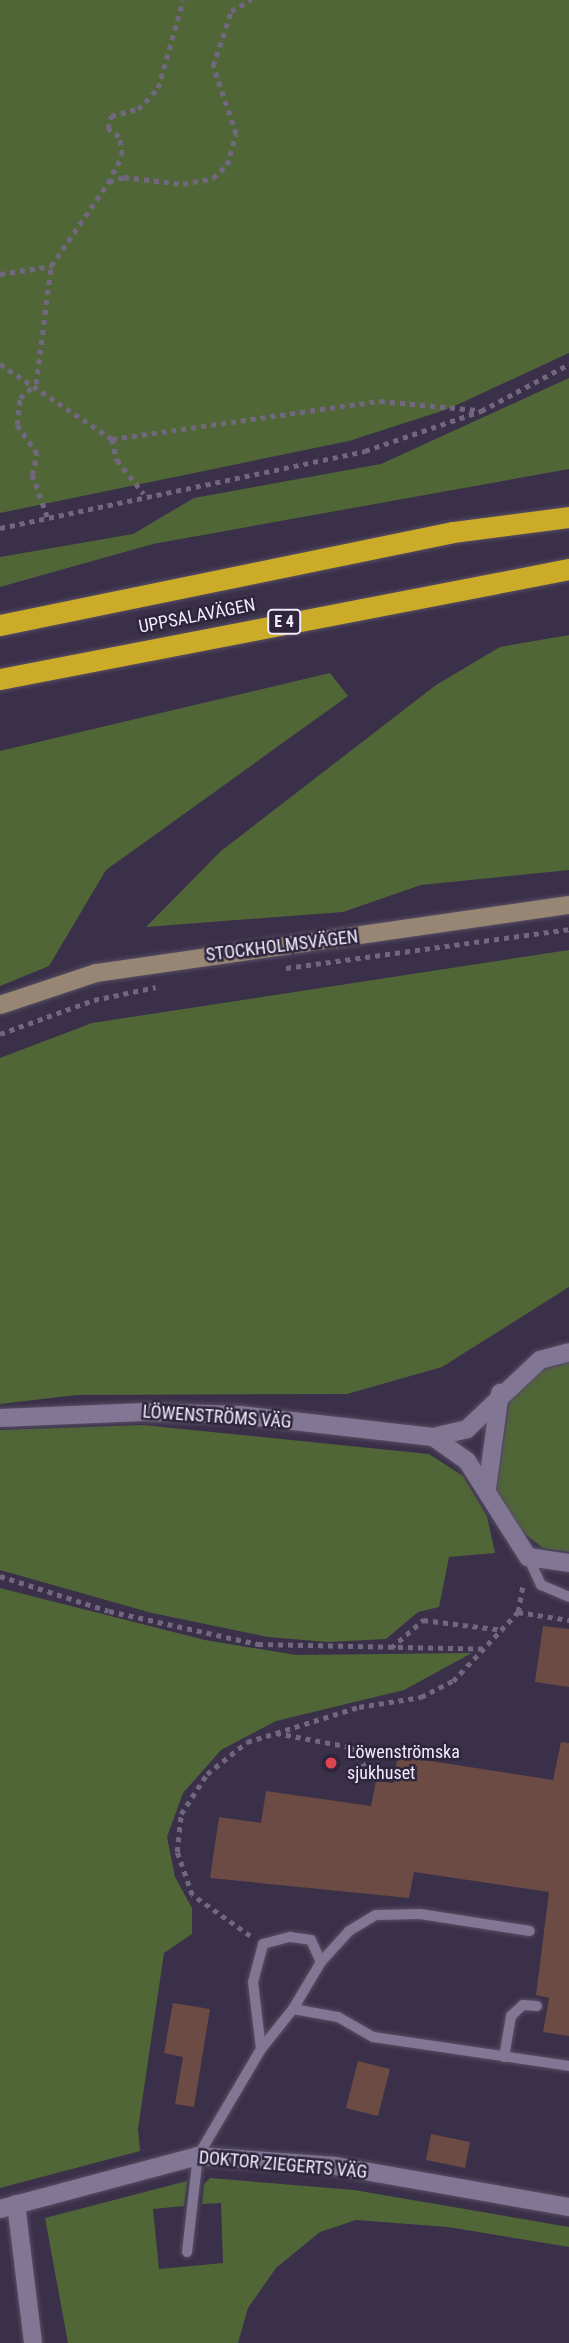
<!DOCTYPE html>
<meta charset="utf-8">
<style>
body{margin:0}
#map{position:relative;width:569px;height:2343px;overflow:hidden;background:#3a3049;font-family:"Roboto Condensed",sans-serif}
div>[style]{position:absolute}
.green>*{inset:0;background:#506637}
.building>*{inset:0;background:#6b4b44}
.path>*{height:4.5px;margin-top:-2.25px;transform-origin:0;background:repeating-linear-gradient(90deg,#71687f 0 5px,transparent 0 10px)}
.roads{filter:drop-shadow(0 0 2px #574e64) drop-shadow(0 0 2px #574e64)}
.lane>*{height:10px;margin:-5px;padding:0 5px;transform-origin:5px;border-radius:5px;background:#817693}
.street>*{height:18px;margin:-9px;padding:0 9px;transform-origin:9px;border-radius:9px;background:#817693}
.secondary>*{height:18px;margin:-9px;padding:0 9px;transform-origin:9px;border-radius:9px;background:#978673}
.highway>*{height:21px;margin:-10.5px;padding:0 10.5px;transform-origin:10.5px;border-radius:10.5px;background:#cbab27}
.dots>*{width:19px;height:19px;translate:-50% -50%;box-sizing:border-box;border:4px solid #2f263e;border-radius:50%}
span{translate:-50% -50%;white-space:nowrap;text-align:center;line-height:1.15;-webkit-text-stroke:5px #2f263e;paint-order:stroke}
.shield-label span{padding:2px 5px;background:#2f263e;border:2px solid;border-radius:5px;-webkit-text-stroke-width:0}
.shield-label{font-size:16px;color:#f1ebfc;font-weight:700}
.street-label{font-size:18px;color:#f1ebfc}
.poi-label{font-size:18px;color:#f1ebfc}
.left{translate:0 -50%;text-align:left}
</style>
<div id="map">
<div class="green">
<i style="clip-path:polygon(0 0,569px 0,569px 353px,448px 409px,349px 441px,0 513px)"></i>
<i style="clip-path:polygon(569px 378px,569px 469px,153px 544px,0 587px,0 557px,133px 534px,194px 498px,381px 464px)"></i>
<i style="clip-path:polygon(569px 635px,569px 870px,421px 885px,343px 912px,146px 927px,221px 851px,436px 685px,500px 647px)"></i>
<i style="clip-path:polygon(330px 673px,348px 696px,106px 870px,49px 966px,0 986px,0 751px)"></i>
<i style="clip-path:polygon(569px 950px,569px 1287px,442px 1367px,347px 1394px,76px 1395px,0 1404px,0 1058px,92px 1023px)"></i>
<i style="clip-path:polygon(569px 1362px,569px 1552px,543px 1548px,515px 1526px,496px 1493px,510px 1397px,540px 1371px)"></i>
<i style="clip-path:polygon(143px 1425px,429px 1454px,463px 1476px,487px 1516px,495px 1553px,449px 1557px,439px 1607px,418px 1612px,386px 1639px,328px 1642px,268px 1637px,152px 1613px,0 1570px,0 1430px)"></i>
<i style="clip-path:polygon(0 1588px,205px 1640px,296px 1655px,472px 1653px,404px 1690px,276px 1721px,221px 1750px,183px 1793px,167px 1837px,175px 1877px,192px 1908px,192px 1934px,164px 1953px,138px 2129px,140px 2151px,0 2188px)"></i>
<i style="clip-path:polygon(210px 2178px,354px 2190px,569px 2227px,569px 2247px,448px 2227px,356px 2220px,320px 2232px,276px 2268px,248px 2308px,238px 2343px,68px 2343px,45px 2218px,187px 2181px,184px 2206px,153px 2209px,159px 2269px,223px 2263px,221px 2203px,202px 2204px,204px 2184px)"></i>
</div>
<div class="building">
<i style="clip-path:polygon(543px 1626px,569px 1629px,569px 1687px,535px 1682px)"></i>
<i style="clip-path:polygon(561px 1742px,569px 1743px,569px 2036px,543px 2032px,549px 1998px,536px 1995px,549px 1892px,414px 1872px,409px 1898px,210px 1878px,219px 1817px,261px 1823px,266px 1791px,371px 1806px,376px 1781px,393px 1783px,398px 1756px,553px 1780px)"></i>
<i style="clip-path:polygon(173px 2003px,210px 2009px,194px 2107px,175px 2104px,183px 2057px,164px 2053px)"></i>
<i style="clip-path:polygon(358px 2061px,390px 2069px,378px 2116px,346px 2108px)"></i>
<i style="clip-path:polygon(431px 2134px,470px 2142px,465px 2168px,426px 2160px)"></i>
</div>
<div class="path">
<i style="left:109px;top:182px;width:16px;rotate:-18deg"></i>
<i style="left:124px;top:177px;width:59px;rotate:6.8deg"></i>
<i style="left:183px;top:184px;width:31px;rotate:-11deg"></i>
<i style="left:213px;top:178px;width:19px;rotate:-43deg"></i>
<i style="left:227px;top:165px;width:32px;rotate:-74deg"></i>
<i style="left:236px;top:134px;width:72px;rotate:-108.7deg"></i>
<i style="left:213px;top:66px;width:58px;rotate:-71.9deg"></i>
<i style="left:231px;top:11px;width:23px;rotate:-29deg"></i>
<i style="left:0;top:274px;width:52px;rotate:-8.9deg"></i>
<i style="left:51px;top:266px;width:101px;rotate:-55.5deg"></i>
<i style="left:108px;top:183px;width:31px;rotate:-63deg"></i>
<i style="left:122px;top:155px;width:18px;rotate:-99deg"></i>
<i style="left:119px;top:137px;width:14px;rotate:-144deg"></i>
<i style="left:108px;top:129px;width:13px;rotate:-77deg"></i>
<i style="left:111px;top:116px;width:28px;rotate:-15deg"></i>
<i style="left:138px;top:109px;width:29px;rotate:-46deg"></i>
<i style="left:158px;top:88px;width:91px;rotate:-74.1deg"></i>
<i style="left:0;top:364px;width:135px;rotate:33.8deg"></i>
<i style="left:112px;top:439px;width:271px;rotate:-8.1deg"></i>
<i style="left:380px;top:401px;width:97px;rotate:5.3deg"></i>
<i style="left:112px;top:439px;width:22px;rotate:77deg"></i>
<i style="left:117px;top:460px;width:43px;rotate:51.5deg"></i>
<i style="left:47px;top:517px;width:45px;rotate:-109.7deg"></i>
<i style="left:32px;top:475px;width:22px;rotate:-77deg"></i>
<i style="left:37px;top:454px;width:35px;rotate:-125deg"></i>
<i style="left:17px;top:425px;width:27px;rotate:-84deg"></i>
<i style="left:20px;top:398px;width:21px;rotate:-41deg"></i>
<i style="left:36px;top:384px;width:119px;rotate:-82.8deg"></i>
<i style="left:0;top:528px;width:373px;rotate:-11.9deg"></i>
<i style="left:365px;top:451px;width:123px;rotate:-19deg"></i>
<i style="left:481px;top:411px;width:100px;rotate:-28.1deg"></i>
<i style="left:286px;top:968px;width:286px;rotate:-7.8deg"></i>
<i style="left:0;top:1034px;width:100px;rotate:-19.9deg"></i>
<i style="left:94px;top:1000px;width:63px;rotate:-11.8deg"></i>
<i style="left:0;top:1576px;width:114px;rotate:17.8deg"></i>
<i style="left:109px;top:1611px;width:153px;rotate:12.5deg"></i>
<i style="left:258px;top:1644px;width:230px;rotate:1.2deg"></i>
<i style="left:518px;top:1612px;width:52px;rotate:8.9deg"></i>
<i style="left:391px;top:1648px;width:43px;rotate:-41.2deg"></i>
<i style="left:423px;top:1620px;width:81px;rotate:7.1deg"></i>
<i style="left:276px;top:1733px;width:76px;rotate:10.6deg"></i>
<i style="left:351px;top:1747px;width:24px;rotate:54deg"></i>
<i style="left:250px;top:1936px;width:71px;rotate:-144.7deg"></i>
<i style="left:192px;top:1895px;width:46px;rotate:-109.2deg"></i>
<i style="left:177px;top:1852px;width:38px;rotate:-84deg"></i>
<i style="left:181px;top:1814px;width:48px;rotate:-57deg"></i>
<i style="left:207px;top:1774px;width:51px;rotate:-38.7deg"></i>
<i style="left:247px;top:1742px;width:117px;rotate:-17.4deg"></i>
<i style="left:359px;top:1707px;width:63px;rotate:-9.2deg"></i>
<i style="left:421px;top:1697px;width:36px;rotate:-27deg"></i>
<i style="left:453px;top:1681px;width:95px;rotate:-46.7deg"></i>
<i style="left:518px;top:1612px;width:27px;rotate:-80deg"></i>
</div>
<div class="roads">
<div class="lane">
<i style="left:528px;top:1557px;width:31px;rotate:65deg"></i>
<i style="left:541px;top:1585px;width:30px;rotate:23deg"></i>
<i style="left:321px;top:1962px;width:42px;rotate:-47.9deg"></i>
<i style="left:349px;top:1931px;width:31px;rotate:-31deg"></i>
<i style="left:376px;top:1915px;width:44px;rotate:-1.3deg"></i>
<i style="left:420px;top:1914px;width:111px;rotate:8.8deg"></i>
<i style="left:261px;top:2049px;width:67px;rotate:-96.8deg"></i>
<i style="left:253px;top:1982px;width:39px;rotate:-75deg"></i>
<i style="left:263px;top:1944px;width:28px;rotate:-15deg"></i>
<i style="left:290px;top:1937px;width:21px;rotate:8deg"></i>
<i style="left:311px;top:1940px;width:24px;rotate:66deg"></i>
<i style="left:321px;top:1962px;width:55px;rotate:120.8deg"></i>
<i style="left:504px;top:2057px;width:42px;rotate:-80.3deg"></i>
<i style="left:511px;top:2016px;width:16px;rotate:-43deg"></i>
<i style="left:523px;top:2005px;width:14px;rotate:4deg"></i>
<i style="left:187px;top:2252px;width:97px;rotate:-83.5deg"></i>
<i style="left:198px;top:2156px;width:124px;rotate:-59.5deg"></i>
<i style="left:261px;top:2049px;width:51px;rotate:-51.3deg"></i>
<i style="left:293px;top:2009px;width:46px;rotate:10.1deg"></i>
<i style="left:338px;top:2017px;width:40px;rotate:29.7deg"></i>
<i style="left:373px;top:2037px;width:198px;rotate:8.4deg"></i>
</div>
<div class="street">
<i style="left:0;top:1418px;width:144px;rotate:-2.4deg"></i>
<i style="left:144px;top:1412px;width:96px;rotate:1.8deg"></i>
<i style="left:240px;top:1415px;width:194px;rotate:6.5deg"></i>
<i style="left:433px;top:1437px;width:35px;rotate:-13deg"></i>
<i style="left:467px;top:1429px;width:100px;rotate:-43.4deg"></i>
<i style="left:540px;top:1360px;width:30px;rotate:-15deg"></i>
<i style="left:433px;top:1437px;width:42px;rotate:35.2deg"></i>
<i style="left:467px;top:1461px;width:114px;rotate:57.6deg"></i>
<i style="left:528px;top:1557px;width:41px;rotate:8.3deg"></i>
<i style="left:487px;top:1489px;width:97px;rotate:-82.3deg"></i>
<i style="left:16px;top:2204px;width:140px;rotate:83deg"></i>
<i style="left:0;top:2209px;width:205px;rotate:-15deg"></i>
<i style="left:198px;top:2156px;width:138px;rotate:4.1deg"></i>
<i style="left:336px;top:2166px;width:237px;rotate:10deg"></i>
</div>
<div class="secondary">
<i style="left:0;top:1005px;width:101px;rotate:-18.4deg"></i>
<i style="left:96px;top:973px;width:478px;rotate:-8.2deg"></i>
</div>
<div class="highway">
<i style="left:0;top:625px;width:462px;rotate:-11.6deg"></i>
<i style="left:453px;top:532px;width:117px;rotate:-7.4deg"></i>
<i style="left:0;top:679px;width:580px;rotate:-10.94deg"></i>
</div>
</div>
<div class="dots">
<i style="left:331px;top:1763px;background:#e0444e"></i>
</div>
<div class="shield-label">
<span style="left:284px;top:622px">E 4</span>
</div>
<div class="street-label">
<span style="left:197px;top:616px;rotate:-11deg">UPPSALAVÄGEN</span>
<span style="left:282px;top:946px;rotate:-7deg">STOCKHOLMSVÄGEN</span>
<span style="left:217px;top:1417px;rotate:4deg">LÖWENSTRÖMS VÄG</span>
<span style="left:283px;top:2165px;rotate:5deg">DOKTOR ZIEGERTS VÄG</span>
</div>
<div class="poi-label">
<span class="left" style="left:347px;top:1763px">Löwenströmska<br>sjukhuset</span>
</div>
</div>
